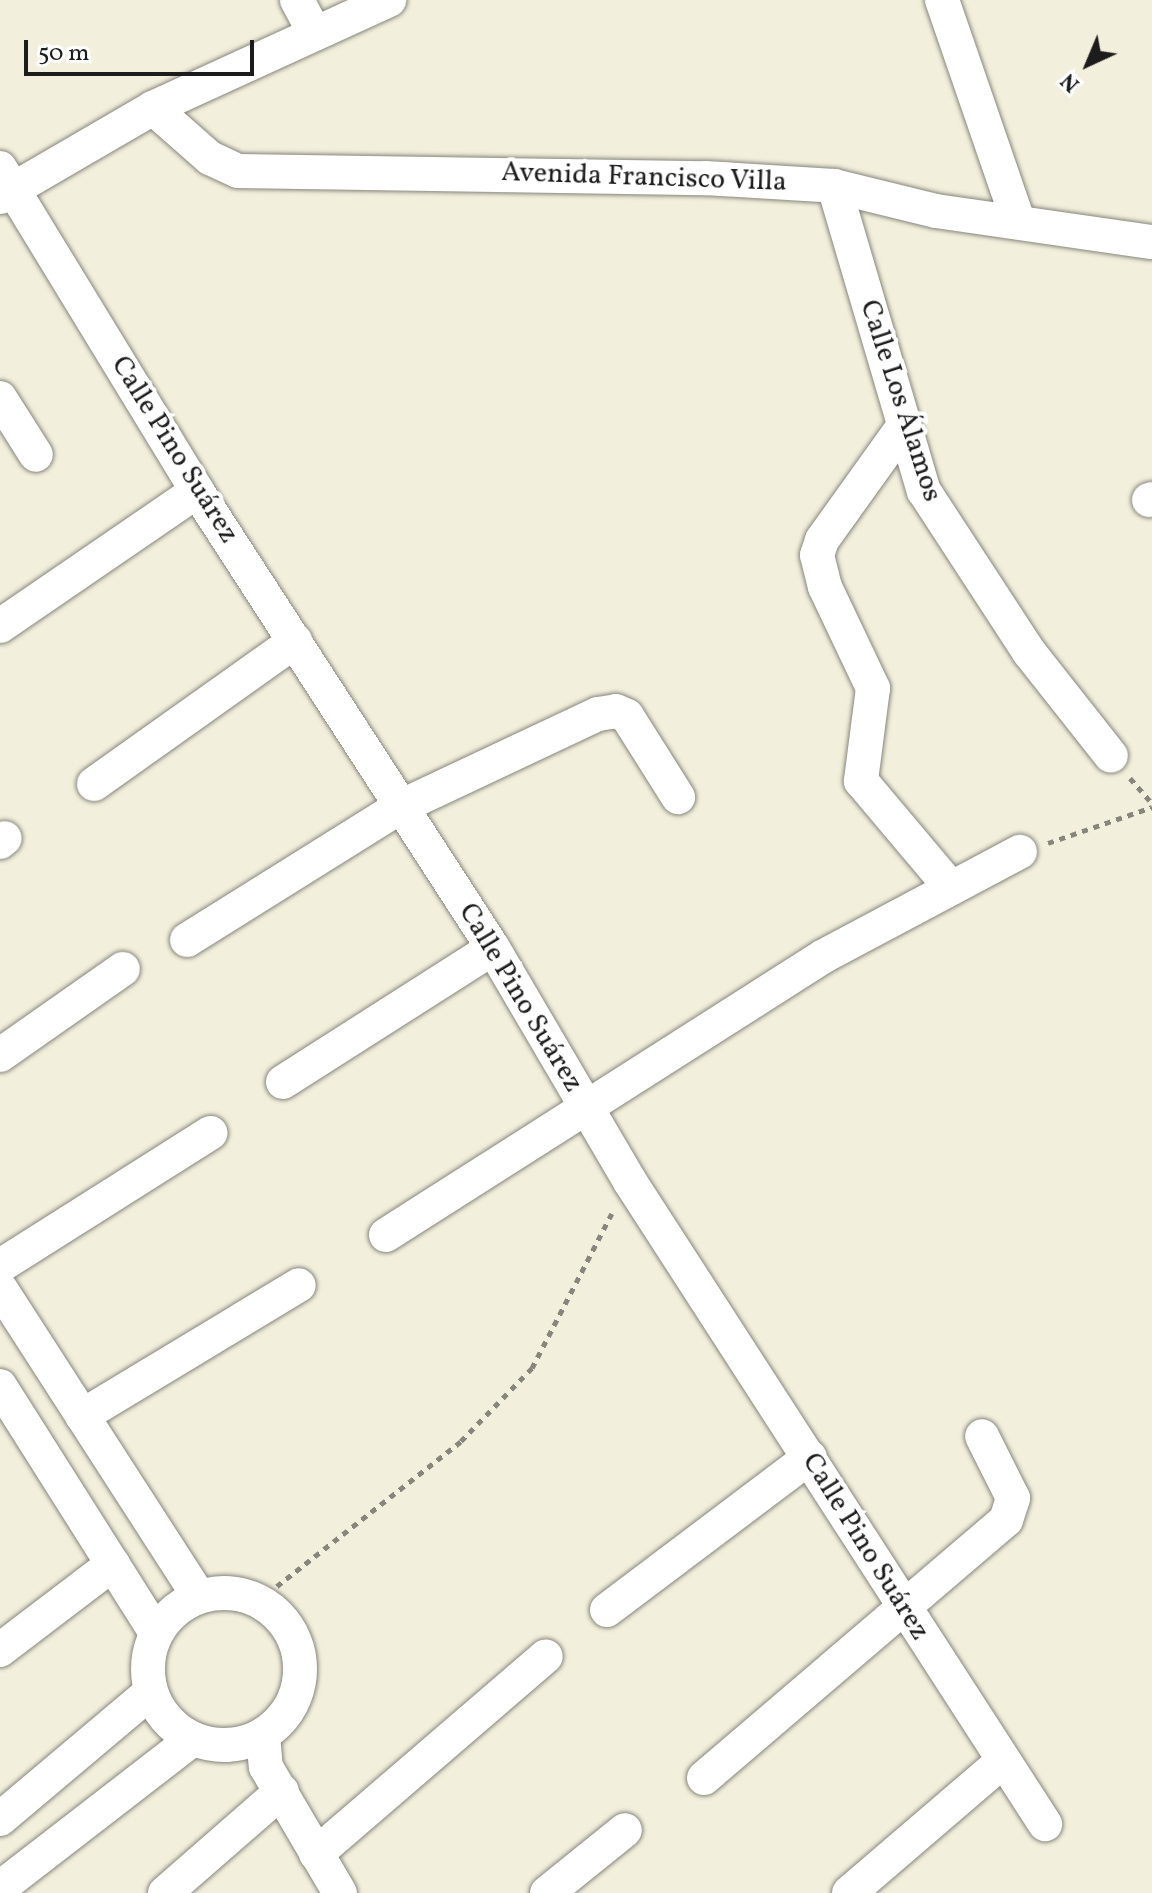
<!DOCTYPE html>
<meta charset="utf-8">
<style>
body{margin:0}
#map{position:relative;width:1152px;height:1893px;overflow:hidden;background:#f2efdc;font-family:Vollkorn,serif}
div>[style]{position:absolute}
.path>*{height:5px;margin-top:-2.5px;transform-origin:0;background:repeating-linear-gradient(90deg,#87867c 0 6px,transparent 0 12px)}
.roads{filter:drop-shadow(0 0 2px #87867c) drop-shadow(0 0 2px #87867c)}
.minor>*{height:34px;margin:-17px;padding:0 17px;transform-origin:17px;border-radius:17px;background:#fff}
.minor>.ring{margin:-17px;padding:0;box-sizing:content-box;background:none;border:34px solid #fff;border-radius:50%}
span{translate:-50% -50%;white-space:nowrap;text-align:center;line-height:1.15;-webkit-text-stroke:8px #fff;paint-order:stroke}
.street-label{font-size:28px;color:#1c1c1c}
.north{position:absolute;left:1048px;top:24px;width:80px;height:80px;-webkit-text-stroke:6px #fff;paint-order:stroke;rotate:224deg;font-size:22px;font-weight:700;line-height:32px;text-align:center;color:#1c1c1c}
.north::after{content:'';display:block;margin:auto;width:28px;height:36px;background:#1c1c1c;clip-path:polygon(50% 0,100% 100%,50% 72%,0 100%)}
.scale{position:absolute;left:24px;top:40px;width:230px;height:36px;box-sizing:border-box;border:4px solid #1c1c1c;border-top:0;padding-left:10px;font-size:24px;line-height:28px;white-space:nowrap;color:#1c1c1c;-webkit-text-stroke:6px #fff;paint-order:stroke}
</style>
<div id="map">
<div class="path">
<i style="left:1130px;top:778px;width:33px;rotate:49deg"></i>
<i style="left:1048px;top:843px;width:110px;rotate:-19.1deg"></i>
<i style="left:258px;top:1601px;width:258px;rotate:-38.2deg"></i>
<i style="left:461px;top:1441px;width:102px;rotate:-45.8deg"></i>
<i style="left:532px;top:1368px;width:174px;rotate:-62.7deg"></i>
</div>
<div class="roads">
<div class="minor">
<i style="left:297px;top:0;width:36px;rotate:62deg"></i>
<i style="left:942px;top:0;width:234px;rotate:71deg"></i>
<i style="left:153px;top:108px;width:76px;rotate:41.3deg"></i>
<i style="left:210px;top:158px;width:31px;rotate:25deg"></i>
<i style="left:238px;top:171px;width:467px;rotate:0.9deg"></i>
<i style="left:705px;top:178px;width:129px;rotate:3.5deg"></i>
<i style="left:834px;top:186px;width:105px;rotate:13.8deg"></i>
<i style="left:936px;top:211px;width:218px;rotate:8.2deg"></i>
<i style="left:0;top:168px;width:378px;rotate:58.6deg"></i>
<i style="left:197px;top:491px;width:544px;rotate:57.07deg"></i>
<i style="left:493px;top:948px;width:269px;rotate:59.6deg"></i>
<i style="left:629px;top:1180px;width:767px;rotate:57.14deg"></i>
<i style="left:834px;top:186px;width:318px;rotate:73.6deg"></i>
<i style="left:924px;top:491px;width:192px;rotate:56.9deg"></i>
<i style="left:1029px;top:652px;width:132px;rotate:51.7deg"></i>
<i style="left:0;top:197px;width:177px;rotate:-30.2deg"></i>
<i style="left:153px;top:108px;width:260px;rotate:-24.6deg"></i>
<i style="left:0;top:398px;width:67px;rotate:57.7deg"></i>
<i style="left:903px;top:427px;width:139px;rotate:125.6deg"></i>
<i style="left:822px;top:540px;width:16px;rotate:108deg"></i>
<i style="left:817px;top:555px;width:33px;rotate:76deg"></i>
<i style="left:825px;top:587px;width:112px;rotate:64.6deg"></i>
<i style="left:873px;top:688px;width:94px;rotate:97.4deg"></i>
<i style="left:861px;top:781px;width:140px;rotate:49.9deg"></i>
<i style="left:1149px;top:500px;width:3px;rotate:-18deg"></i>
<i style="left:0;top:626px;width:239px;rotate:-34.4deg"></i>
<i style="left:94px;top:784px;width:247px;rotate:-35.4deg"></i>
<i style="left:0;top:842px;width:6px;rotate:-39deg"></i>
<i style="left:187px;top:940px;width:249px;rotate:-32deg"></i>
<i style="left:398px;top:808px;width:221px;rotate:-25.2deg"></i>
<i style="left:598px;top:714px;width:18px;rotate:-9deg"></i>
<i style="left:616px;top:711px;width:12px;rotate:24deg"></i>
<i style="left:627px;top:716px;width:96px;rotate:57.8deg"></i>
<i style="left:0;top:1055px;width:150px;rotate:-35deg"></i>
<i style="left:283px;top:1082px;width:249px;rotate:-32.5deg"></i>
<i style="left:386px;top:1235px;width:519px;rotate:-32.5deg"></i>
<i style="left:824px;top:956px;width:222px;rotate:-28deg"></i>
<i style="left:0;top:1266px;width:249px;rotate:-32.3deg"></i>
<i style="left:0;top:1288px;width:365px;rotate:57.2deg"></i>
<i style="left:0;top:1386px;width:292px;rotate:57.7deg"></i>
<i style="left:82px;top:1416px;width:253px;rotate:-31.1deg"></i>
<i class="ring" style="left:148px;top:1593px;width:118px;height:118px"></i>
<i style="left:607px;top:1610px;width:254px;rotate:-37deg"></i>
<i style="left:0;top:1650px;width:142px;rotate:-37.3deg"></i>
<i style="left:263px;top:1735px;width:32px;rotate:85deg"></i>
<i style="left:266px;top:1767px;width:146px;rotate:59.6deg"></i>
<i style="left:704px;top:1778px;width:397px;rotate:-40.5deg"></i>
<i style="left:1006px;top:1520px;width:23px;rotate:-72deg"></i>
<i style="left:1013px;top:1498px;width:69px;rotate:-116.6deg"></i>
<i style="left:0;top:1819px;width:197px;rotate:-40.1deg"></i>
<i style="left:316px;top:1854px;width:303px;rotate:-40.7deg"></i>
<i style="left:0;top:1888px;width:244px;rotate:-37.7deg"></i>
<i style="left:165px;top:1893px;width:155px;rotate:-41.1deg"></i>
<i style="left:547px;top:1893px;width:100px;rotate:-38.9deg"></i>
<i style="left:849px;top:1893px;width:201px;rotate:-40.6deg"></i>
</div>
</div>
<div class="street-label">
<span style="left:644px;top:178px;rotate:2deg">Avenida Francisco Villa</span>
<span style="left:900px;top:401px;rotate:72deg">Calle Los Álamos</span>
<span style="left:174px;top:450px;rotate:58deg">Calle Pino Suárez</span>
<span style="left:520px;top:998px;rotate:59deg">Calle Pino Suárez</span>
<span style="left:865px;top:1547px;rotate:58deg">Calle Pino Suárez</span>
</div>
<div class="north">N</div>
<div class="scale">50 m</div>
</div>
